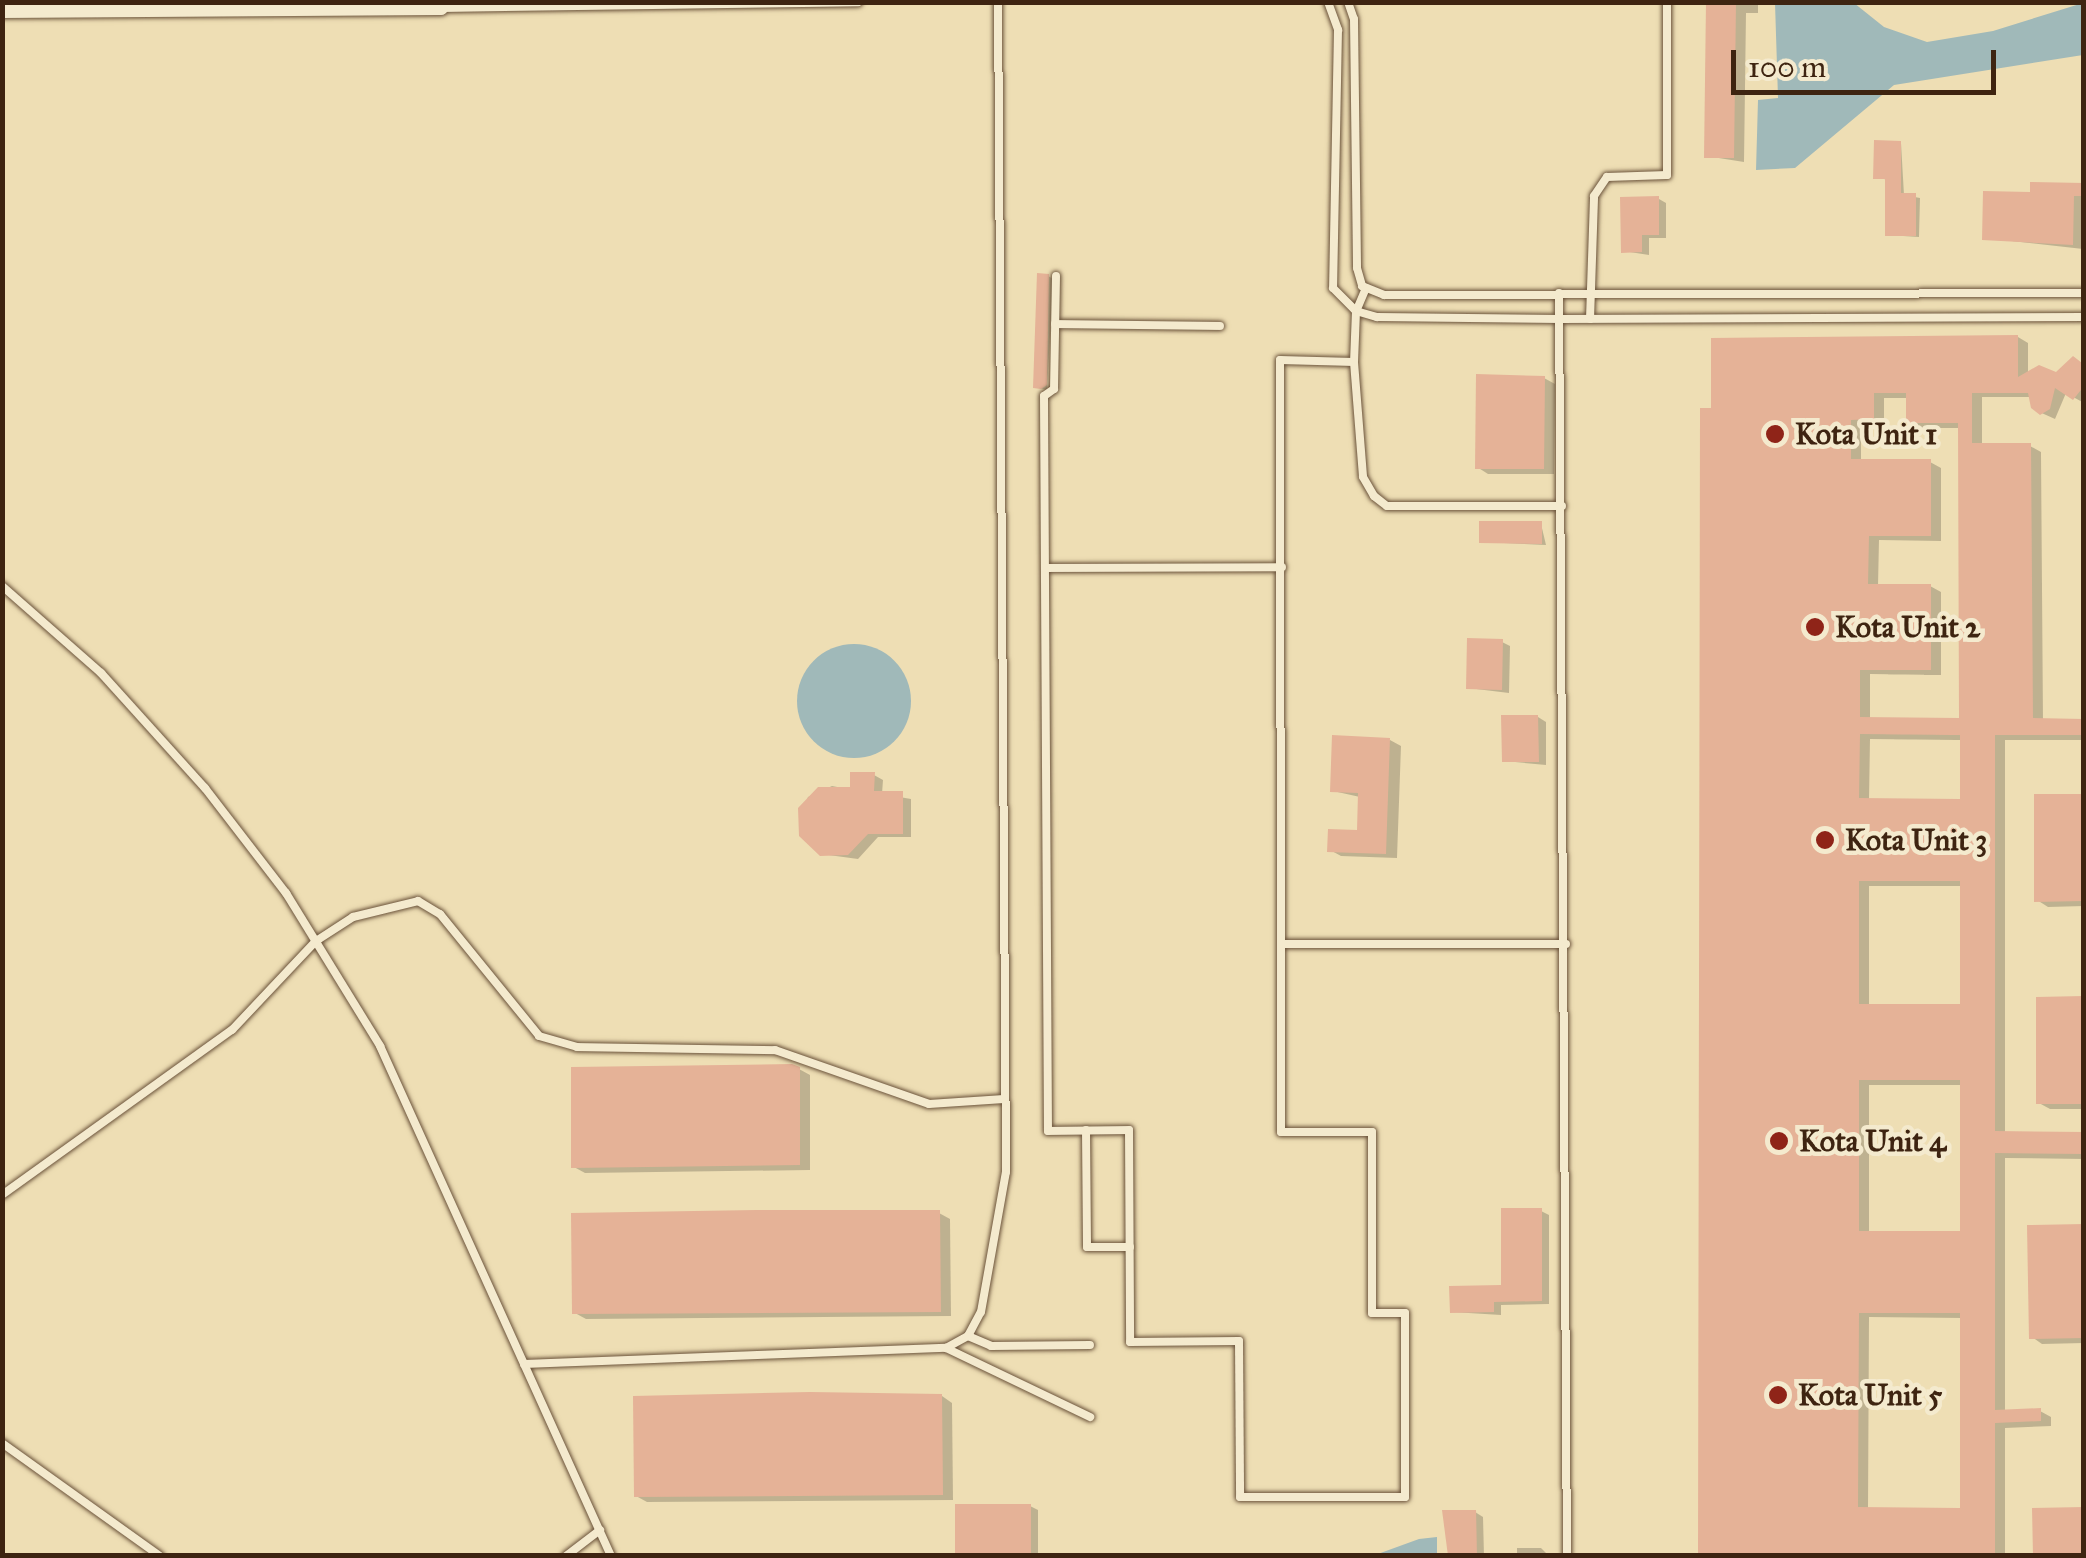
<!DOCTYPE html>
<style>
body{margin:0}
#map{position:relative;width:2086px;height:1558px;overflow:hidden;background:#eedeb4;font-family:"IM FELL Great Primer",serif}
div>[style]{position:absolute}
.water>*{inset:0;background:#a0b9b9}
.round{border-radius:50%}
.shadow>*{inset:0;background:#0003}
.building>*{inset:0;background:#e5b297}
.roads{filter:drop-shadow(0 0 2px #6a523a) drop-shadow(0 0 2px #6a523a)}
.lane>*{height:8px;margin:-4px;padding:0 4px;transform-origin:4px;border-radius:4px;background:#f4eace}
.street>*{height:14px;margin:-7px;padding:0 7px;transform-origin:7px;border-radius:7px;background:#f4eace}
.dots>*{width:28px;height:28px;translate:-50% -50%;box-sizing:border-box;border:5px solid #f4eace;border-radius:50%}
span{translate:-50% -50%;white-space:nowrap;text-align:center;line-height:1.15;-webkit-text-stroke:9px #f4eace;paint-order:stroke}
.poi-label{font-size:30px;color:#3e2411;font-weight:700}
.left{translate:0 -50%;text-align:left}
.frame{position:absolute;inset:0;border:5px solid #3e2411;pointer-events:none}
.scale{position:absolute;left:1731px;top:50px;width:265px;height:45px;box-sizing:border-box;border:5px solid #3e2411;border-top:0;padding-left:12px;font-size:30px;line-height:35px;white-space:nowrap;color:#3e2411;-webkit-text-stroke:8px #f4eace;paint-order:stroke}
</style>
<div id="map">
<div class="water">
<i style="clip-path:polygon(1775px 3px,1854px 3px,1884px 27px,1927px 42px,1993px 31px,2083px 3px,2083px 55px,1894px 85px,1795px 168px,1756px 170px,1758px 100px,1778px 98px)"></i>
<i class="round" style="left:797px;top:644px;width:114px;height:114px"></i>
<i style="clip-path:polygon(1437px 1537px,1437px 1555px,1375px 1555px,1419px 1539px)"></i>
</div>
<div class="shadow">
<i style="clip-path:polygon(1708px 2px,1758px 2px,1758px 13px,1746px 13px,1744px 162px,1706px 156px)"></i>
<i style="clip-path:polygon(1901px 143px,1904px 195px,1920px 198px,1919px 237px,1887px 235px,1888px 180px,1876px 177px)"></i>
<i style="clip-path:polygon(2084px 185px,2083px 249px,1985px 238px,2032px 194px)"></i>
<i style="clip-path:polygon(1659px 199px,1666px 203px,1666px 238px,1649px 238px,1649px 255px,1623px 251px)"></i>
<i style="clip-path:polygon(1048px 276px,1053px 279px,1047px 390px,1036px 387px)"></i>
<i style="clip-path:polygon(evenodd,2018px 337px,2028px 343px,2028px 374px,2057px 375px,2084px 365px,2084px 403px,2066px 393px,2055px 419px,2035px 410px,2032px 397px,1982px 397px,1982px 446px,2030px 446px,2041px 452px,2043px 721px,2084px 721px,2084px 740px,2005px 740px,2005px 1133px,2084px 1134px,2084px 1159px,2005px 1158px,2005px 1412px,2040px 1411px,2051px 1417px,2051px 1426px,2005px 1428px,2005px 1556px,1700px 1556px,1702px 411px,2018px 337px,1884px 398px,1909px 398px,1908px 421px,1919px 428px,1961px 428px,1961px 720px,1870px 720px,1870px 674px,1941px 675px,1941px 592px,1930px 586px,1878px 586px,1879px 540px,1941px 541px,1941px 468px,1930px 462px,1861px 462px,1861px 424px,1884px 424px,1884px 398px,2018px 337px,1870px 739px,1963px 740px,1963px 801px,1869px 801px,1870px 739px,2018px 337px,1869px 886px,1963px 886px,1963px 1006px,1869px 1006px,1869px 886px,2018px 337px,1869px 1085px,1963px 1085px,1962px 1233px,1869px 1233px,1869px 1085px,2018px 337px,1869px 1317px,1962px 1318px,1962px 1510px,1868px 1510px,1869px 1317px)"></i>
<i style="clip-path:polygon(1544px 378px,1555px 384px,1554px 474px,1488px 474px,1477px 467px)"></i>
<i style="clip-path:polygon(1541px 524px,1546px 545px,1482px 542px)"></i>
<i style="clip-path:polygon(1502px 642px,1510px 646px,1509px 693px,1468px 688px)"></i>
<i style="clip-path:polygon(1538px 717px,1546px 722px,1546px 765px,1504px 761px)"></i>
<i style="clip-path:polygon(1390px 740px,1401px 746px,1397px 858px,1341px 856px,1330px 850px,1359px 833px,1360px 797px,1333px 791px)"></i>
<i style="clip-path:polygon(874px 775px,883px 780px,882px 794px,911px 799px,911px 837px,878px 837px,858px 859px,821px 854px,799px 822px,808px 797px,832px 786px,853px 790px)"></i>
<i style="clip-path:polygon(2084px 796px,2084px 906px,2048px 907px,2037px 900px)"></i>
<i style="clip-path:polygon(2084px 999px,2084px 1109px,2050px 1109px,2039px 1103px)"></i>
<i style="clip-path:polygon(799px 1069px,810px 1075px,810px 1170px,585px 1173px,574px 1167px)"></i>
<i style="clip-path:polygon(1541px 1211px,1549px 1215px,1549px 1304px,1501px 1305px,1501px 1315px,1452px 1312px,1504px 1288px)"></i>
<i style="clip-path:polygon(939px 1213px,950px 1219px,951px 1316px,586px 1319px,575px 1313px)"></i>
<i style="clip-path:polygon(2084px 1227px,2084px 1343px,2042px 1344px,2032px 1337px)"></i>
<i style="clip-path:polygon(942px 1396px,952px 1403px,953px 1500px,647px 1502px,636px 1496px)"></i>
<i style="clip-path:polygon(1030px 1506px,1038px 1510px,1038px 1556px,958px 1556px)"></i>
<i style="clip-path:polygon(1475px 1512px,1483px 1517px,1484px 1556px,1451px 1556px,1445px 1513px)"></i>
<i style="clip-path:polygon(1517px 1548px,1541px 1548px,1549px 1556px,1517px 1556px)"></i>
</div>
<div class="building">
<i style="clip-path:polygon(1706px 2px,1736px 2px,1734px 158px,1704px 158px)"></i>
<i style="clip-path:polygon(1874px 140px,1901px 141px,1901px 193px,1916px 193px,1916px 236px,1885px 236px,1885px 179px,1873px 179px)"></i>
<i style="clip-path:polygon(2030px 182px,2084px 183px,2084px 196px,2074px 196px,2073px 245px,1982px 240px,1983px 191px,2030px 192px)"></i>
<i style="clip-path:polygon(1659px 196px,1659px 235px,1642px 235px,1642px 252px,1621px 253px,1620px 197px)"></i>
<i style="clip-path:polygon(1037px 273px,1049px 274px,1047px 385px,1041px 389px,1033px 388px)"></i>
<i style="clip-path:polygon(evenodd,2018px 335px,2018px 377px,2039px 365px,2056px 372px,2073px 356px,2082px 363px,2084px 386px,2073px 400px,2055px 388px,2050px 409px,2040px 415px,2031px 408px,2028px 393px,1972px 393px,1972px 443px,2031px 443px,2033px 718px,2084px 719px,2084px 735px,1995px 735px,1995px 1131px,2084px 1132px,2084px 1154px,1995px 1153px,1995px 1410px,2041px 1408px,2041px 1421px,1995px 1423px,1995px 1556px,1698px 1556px,1700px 408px,1711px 408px,1711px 338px,2018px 335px,1874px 393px,1906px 393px,1906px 423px,1958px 423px,1959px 718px,1860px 717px,1860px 670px,1931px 670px,1931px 584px,1868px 584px,1869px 536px,1931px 536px,1931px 459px,1851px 459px,1851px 420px,1874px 419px,1874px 393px,2018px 335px,1860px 734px,1960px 735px,1960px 799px,1859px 798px,1860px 734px,2018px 335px,1859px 881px,1960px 881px,1960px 1004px,1859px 1004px,1859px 881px,2018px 335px,1859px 1080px,1960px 1080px,1960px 1231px,1859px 1231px,1859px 1080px,2018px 335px,1859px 1313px,1960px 1313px,1960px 1508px,1858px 1507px,1859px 1313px)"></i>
<i style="clip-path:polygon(1476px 374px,1545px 376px,1544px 469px,1475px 469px)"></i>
<i style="clip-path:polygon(1479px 521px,1542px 521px,1542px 544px,1479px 543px)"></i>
<i style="clip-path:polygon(1467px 638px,1503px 639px,1502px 690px,1466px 689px)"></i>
<i style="clip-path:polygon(1501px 715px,1538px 715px,1539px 762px,1502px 762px)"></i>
<i style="clip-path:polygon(1332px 735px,1390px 738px,1386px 854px,1327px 852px,1328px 829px,1357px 830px,1358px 793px,1330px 792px)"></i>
<i style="clip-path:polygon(850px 772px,875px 772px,874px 791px,903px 791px,903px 834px,868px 834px,848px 855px,820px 856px,799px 836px,798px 808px,818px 787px,850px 787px)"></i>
<i style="clip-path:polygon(2034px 794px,2084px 794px,2084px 901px,2034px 902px)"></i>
<i style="clip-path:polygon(2084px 996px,2084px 1104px,2036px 1104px,2036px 997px)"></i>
<i style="clip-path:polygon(792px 1064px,800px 1067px,800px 1165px,571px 1168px,571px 1067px)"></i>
<i style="clip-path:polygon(1501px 1208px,1542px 1208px,1542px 1301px,1494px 1302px,1494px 1312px,1450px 1313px,1449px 1286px,1501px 1285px)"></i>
<i style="clip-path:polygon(756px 1210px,940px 1210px,941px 1312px,572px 1314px,571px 1213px)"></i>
<i style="clip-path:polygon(2084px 1224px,2084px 1338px,2029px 1339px,2027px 1225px)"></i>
<i style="clip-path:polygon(810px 1392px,942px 1394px,943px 1495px,634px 1497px,633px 1396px)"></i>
<i style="clip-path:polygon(955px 1504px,1031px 1504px,1031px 1556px,955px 1556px)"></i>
<i style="clip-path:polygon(2084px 1507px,2084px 1556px,2033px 1556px,2032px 1508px)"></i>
<i style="clip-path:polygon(1442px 1510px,1476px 1510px,1477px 1556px,1448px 1556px)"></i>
</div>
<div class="roads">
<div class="lane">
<i style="left:1328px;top:2px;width:30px;rotate:70deg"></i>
<i style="left:1338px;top:30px;width:258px;rotate:91.1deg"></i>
<i style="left:1333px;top:288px;width:33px;rotate:45deg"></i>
<i style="left:1356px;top:311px;width:22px;rotate:16deg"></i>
<i style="left:1377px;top:317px;width:183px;rotate:0.6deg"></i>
<i style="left:1560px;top:319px;width:524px;rotate:-0.22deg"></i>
<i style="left:1348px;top:2px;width:18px;rotate:71deg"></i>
<i style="left:1354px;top:19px;width:249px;rotate:89.3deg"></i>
<i style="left:1357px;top:268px;width:19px;rotate:74deg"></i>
<i style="left:1362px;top:286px;width:24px;rotate:22deg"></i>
<i style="left:1384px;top:295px;width:700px;rotate:-0.16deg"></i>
<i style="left:441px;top:8px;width:417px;rotate:-0.8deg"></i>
<i style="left:1056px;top:276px;width:113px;rotate:91deg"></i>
<i style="left:1054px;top:389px;width:12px;rotate:145deg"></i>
<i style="left:1044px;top:396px;width:735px;rotate:89.69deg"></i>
<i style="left:1048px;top:1131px;width:81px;rotate:-0.7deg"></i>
<i style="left:1129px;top:1130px;width:212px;rotate:89.7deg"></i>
<i style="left:1130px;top:1342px;width:109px;rotate:-0.5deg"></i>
<i style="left:1239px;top:1341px;width:156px;rotate:89.6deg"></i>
<i style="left:1240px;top:1497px;width:165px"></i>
<i style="left:1405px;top:1497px;width:184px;rotate:-90deg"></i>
<i style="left:1405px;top:1313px;width:33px;rotate:180deg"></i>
<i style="left:1372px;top:1313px;width:181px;rotate:-90deg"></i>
<i style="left:1372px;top:1132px;width:91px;rotate:180deg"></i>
<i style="left:1281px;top:1132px;width:772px;rotate:-90.07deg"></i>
<i style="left:1280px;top:360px;width:74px;rotate:1.5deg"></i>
<i style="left:1366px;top:288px;width:25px;rotate:113deg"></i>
<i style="left:1356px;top:311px;width:51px;rotate:92.2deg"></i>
<i style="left:1354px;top:362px;width:115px;rotate:85.5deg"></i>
<i style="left:1363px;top:477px;width:22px;rotate:60deg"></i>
<i style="left:1374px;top:496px;width:16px;rotate:38deg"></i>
<i style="left:1387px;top:506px;width:175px"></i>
<i style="left:1559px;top:293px;width:1263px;rotate:89.64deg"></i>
<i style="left:1590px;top:319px;width:123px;rotate:-88.1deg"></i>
<i style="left:1594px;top:196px;width:23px;rotate:-56deg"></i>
<i style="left:1607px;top:177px;width:60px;rotate:-1.9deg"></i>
<i style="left:1667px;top:175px;width:173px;rotate:-90deg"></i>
<i style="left:1055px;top:324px;width:165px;rotate:0.7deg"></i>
<i style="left:1045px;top:568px;width:237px;rotate:-0.2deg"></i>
<i style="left:2px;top:586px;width:132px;rotate:41.3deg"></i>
<i style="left:101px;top:673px;width:155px;rotate:47.9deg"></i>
<i style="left:205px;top:788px;width:133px;rotate:52.4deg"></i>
<i style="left:286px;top:893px;width:180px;rotate:58.4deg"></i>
<i style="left:380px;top:1046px;width:560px;rotate:65.63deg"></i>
<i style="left:1282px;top:944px;width:284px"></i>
<i style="left:1086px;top:1130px;width:117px;rotate:89.5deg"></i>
<i style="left:1087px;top:1247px;width:43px"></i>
<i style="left:2px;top:1195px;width:283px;rotate:-35.7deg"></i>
<i style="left:232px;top:1030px;width:122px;rotate:-46.7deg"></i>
<i style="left:316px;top:941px;width:44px;rotate:-33deg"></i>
<i style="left:353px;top:917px;width:67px;rotate:-13.8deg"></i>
<i style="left:418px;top:901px;width:26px;rotate:31deg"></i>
<i style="left:440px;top:914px;width:157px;rotate:50.9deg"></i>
<i style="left:539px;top:1036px;width:40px;rotate:16deg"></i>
<i style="left:577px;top:1047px;width:198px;rotate:0.9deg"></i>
<i style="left:775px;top:1050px;width:163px;rotate:19.3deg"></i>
<i style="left:929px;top:1104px;width:75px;rotate:-3.8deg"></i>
<i style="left:968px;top:1336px;width:25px;rotate:23deg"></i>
<i style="left:991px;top:1346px;width:99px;rotate:-0.6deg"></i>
<i style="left:946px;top:1348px;width:160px;rotate:25.6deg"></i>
<i style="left:524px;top:1364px;width:422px;rotate:-2.2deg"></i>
<i style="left:946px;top:1348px;width:25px;rotate:-29deg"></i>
<i style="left:968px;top:1336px;width:27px;rotate:-62deg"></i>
<i style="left:981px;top:1312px;width:142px;rotate:-79.9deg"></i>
<i style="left:1006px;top:1172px;width:1170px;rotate:-90.39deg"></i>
<i style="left:2px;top:1443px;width:194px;rotate:35.6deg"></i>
<i style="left:566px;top:1556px;width:43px;rotate:-37.4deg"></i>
</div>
<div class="street">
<i style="left:2px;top:11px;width:439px;rotate:-0.4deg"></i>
<i style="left:441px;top:8px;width:6px;rotate:-90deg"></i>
</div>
</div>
<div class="dots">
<i style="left:1775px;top:434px;background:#8f2418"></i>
<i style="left:1815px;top:627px;background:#8f2418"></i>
<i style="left:1825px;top:840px;background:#8f2418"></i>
<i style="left:1779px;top:1141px;background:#8f2418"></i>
<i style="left:1778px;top:1395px;background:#8f2418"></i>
</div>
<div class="poi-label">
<span class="left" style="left:1795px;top:434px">Kota Unit 1</span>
<span class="left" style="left:1835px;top:627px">Kota Unit 2</span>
<span class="left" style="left:1845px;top:840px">Kota Unit 3</span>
<span class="left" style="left:1799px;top:1141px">Kota Unit 4</span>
<span class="left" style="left:1798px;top:1395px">Kota Unit 5</span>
</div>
<div class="frame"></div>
<div class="scale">100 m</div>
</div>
